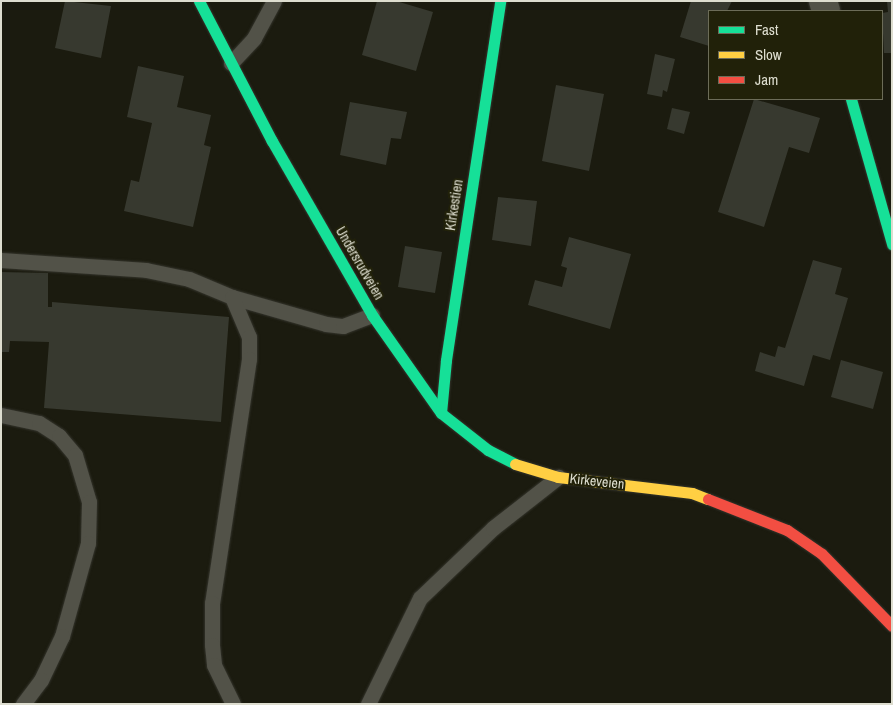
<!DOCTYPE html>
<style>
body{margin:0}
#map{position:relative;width:893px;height:705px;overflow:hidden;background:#1b1b0f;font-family:"Archivo Narrow",sans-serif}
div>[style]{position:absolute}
.building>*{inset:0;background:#37392f}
.roads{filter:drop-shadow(0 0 1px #35352d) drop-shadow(0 0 1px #35352d)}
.lane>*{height:15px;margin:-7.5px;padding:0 7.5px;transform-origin:7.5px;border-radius:7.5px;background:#525248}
.street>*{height:28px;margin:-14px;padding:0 14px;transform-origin:14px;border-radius:14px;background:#525248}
.fast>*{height:11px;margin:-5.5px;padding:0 5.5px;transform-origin:5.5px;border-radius:5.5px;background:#16e098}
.slow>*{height:11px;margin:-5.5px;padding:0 5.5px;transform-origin:5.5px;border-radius:5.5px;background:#ffcf43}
.jam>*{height:11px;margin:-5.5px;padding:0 5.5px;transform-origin:5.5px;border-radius:5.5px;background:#f24e42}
span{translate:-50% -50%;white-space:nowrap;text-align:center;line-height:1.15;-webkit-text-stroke:4px #212109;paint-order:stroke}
.street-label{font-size:14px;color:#ddddcf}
.frame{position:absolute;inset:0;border:2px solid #ddddcf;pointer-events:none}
.legend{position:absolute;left:708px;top:10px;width:175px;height:90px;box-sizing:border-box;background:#212109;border:1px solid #6c6c58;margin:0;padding:6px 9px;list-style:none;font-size:15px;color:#ddddcf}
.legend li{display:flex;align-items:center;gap:10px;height:25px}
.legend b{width:25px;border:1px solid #6c6c58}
</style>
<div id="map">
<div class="building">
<i style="clip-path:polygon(65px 1px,111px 6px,101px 58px,55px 48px)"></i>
<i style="clip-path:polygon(377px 1px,396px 1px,433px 12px,416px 71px,362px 55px)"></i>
<i style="clip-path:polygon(691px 1px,732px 1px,727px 11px,709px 11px,709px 46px,680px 37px)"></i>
<i style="clip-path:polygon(887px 1px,892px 1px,892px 53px,884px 53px,882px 13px,888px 12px)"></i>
<i style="clip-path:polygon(655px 54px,675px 59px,667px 92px,663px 90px,662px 97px,647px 94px)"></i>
<i style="clip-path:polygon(138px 66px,184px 76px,177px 107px,211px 115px,204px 145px,211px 147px,193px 227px,124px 211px,131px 180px,139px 182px,152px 123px,127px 117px)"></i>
<i style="clip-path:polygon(556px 85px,604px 94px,589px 171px,542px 161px)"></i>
<i style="clip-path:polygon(754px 99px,820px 118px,809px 153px,789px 147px,764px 227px,718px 212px)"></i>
<i style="clip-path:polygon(350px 102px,407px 112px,401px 139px,391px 138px,386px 165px,340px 155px)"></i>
<i style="clip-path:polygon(672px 108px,690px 112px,684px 134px,667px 129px)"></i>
<i style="clip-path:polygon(498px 197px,537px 201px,531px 246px,492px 240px)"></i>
<i style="clip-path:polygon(569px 237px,631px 254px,610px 329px,528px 305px,535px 280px,562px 287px,567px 268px,561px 266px)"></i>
<i style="clip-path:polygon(405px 246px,442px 252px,435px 293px,398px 287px)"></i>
<i style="clip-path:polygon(813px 260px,842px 268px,835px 294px,848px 298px,830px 360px,813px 355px,804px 386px,755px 371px,760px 352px,775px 357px,778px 346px,785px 348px)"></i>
<i style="clip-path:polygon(1px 272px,48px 273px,48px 307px,52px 307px,52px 302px,229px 317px,221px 422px,44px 408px,49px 342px,10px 341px,9px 352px,1px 352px)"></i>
<i style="clip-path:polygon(841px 360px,883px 372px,873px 409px,831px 397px)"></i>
</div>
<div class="roads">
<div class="lane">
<i style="left:231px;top:63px;width:34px;rotate:-47deg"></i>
<i style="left:254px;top:38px;width:42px;rotate:-61.6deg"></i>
<i style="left:1px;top:260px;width:145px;rotate:3.9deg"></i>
<i style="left:146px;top:270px;width:44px;rotate:11.8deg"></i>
<i style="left:189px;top:279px;width:47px;rotate:22.7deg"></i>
<i style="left:232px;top:297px;width:98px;rotate:16deg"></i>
<i style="left:326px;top:324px;width:17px;rotate:7deg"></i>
<i style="left:343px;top:326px;width:31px;rotate:-21deg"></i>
<i style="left:232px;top:297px;width:43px;rotate:67deg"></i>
<i style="left:249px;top:337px;width:22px;rotate:90deg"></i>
<i style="left:249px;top:359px;width:247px;rotate:98.6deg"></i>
<i style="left:212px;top:603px;width:42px;rotate:90deg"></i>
<i style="left:212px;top:645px;width:20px;rotate:84deg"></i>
<i style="left:214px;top:665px;width:43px;rotate:64deg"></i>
<i style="left:1px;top:415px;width:39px;rotate:12deg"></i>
<i style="left:39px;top:423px;width:24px;rotate:33deg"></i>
<i style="left:59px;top:436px;width:25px;rotate:50deg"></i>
<i style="left:75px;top:455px;width:49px;rotate:73.4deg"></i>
<i style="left:89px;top:502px;width:41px;rotate:91.4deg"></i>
<i style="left:88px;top:543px;width:97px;rotate:105.6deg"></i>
<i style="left:62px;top:636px;width:49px;rotate:115.5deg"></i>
<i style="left:41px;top:680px;width:30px;rotate:127deg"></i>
<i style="left:368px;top:704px;width:118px;rotate:-63.9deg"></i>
<i style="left:420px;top:598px;width:101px;rotate:-43.8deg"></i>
<i style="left:493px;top:528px;width:83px;rotate:-38.1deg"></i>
</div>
<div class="street">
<i style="left:823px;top:1px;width:10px;rotate:73deg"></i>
</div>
<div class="fast">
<i style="left:199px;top:1px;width:158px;rotate:62.5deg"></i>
<i style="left:272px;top:141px;width:201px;rotate:60.1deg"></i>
<i style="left:372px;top:315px;width:120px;rotate:54.9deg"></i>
<i style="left:441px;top:413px;width:60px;rotate:38.2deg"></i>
<i style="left:488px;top:450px;width:30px;rotate:27deg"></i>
<i style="left:851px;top:99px;width:151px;rotate:74.2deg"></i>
<i style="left:441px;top:413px;width:53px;rotate:-84.6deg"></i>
<i style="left:446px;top:360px;width:363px;rotate:-81.4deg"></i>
</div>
<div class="slow">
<i style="left:515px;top:464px;width:45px;rotate:16.8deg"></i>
<i style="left:558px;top:477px;width:135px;rotate:6.8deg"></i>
<i style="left:692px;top:493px;width:17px;rotate:21deg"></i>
</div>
<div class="jam">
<i style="left:708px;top:499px;width:85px;rotate:21.4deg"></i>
<i style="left:787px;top:530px;width:42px;rotate:34.4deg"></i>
<i style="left:822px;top:554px;width:100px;rotate:45.8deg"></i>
</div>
</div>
<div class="street-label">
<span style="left:454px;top:205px;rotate:-81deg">Kirkestien</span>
<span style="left:360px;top:263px;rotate:60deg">Undersrudveien</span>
<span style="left:597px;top:481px;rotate:6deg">Kirkeveien</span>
</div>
<div class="frame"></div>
<ul class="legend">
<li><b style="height:6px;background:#16e098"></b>Fast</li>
<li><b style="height:6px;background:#ffcf43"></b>Slow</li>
<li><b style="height:6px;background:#f24e42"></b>Jam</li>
</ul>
</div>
